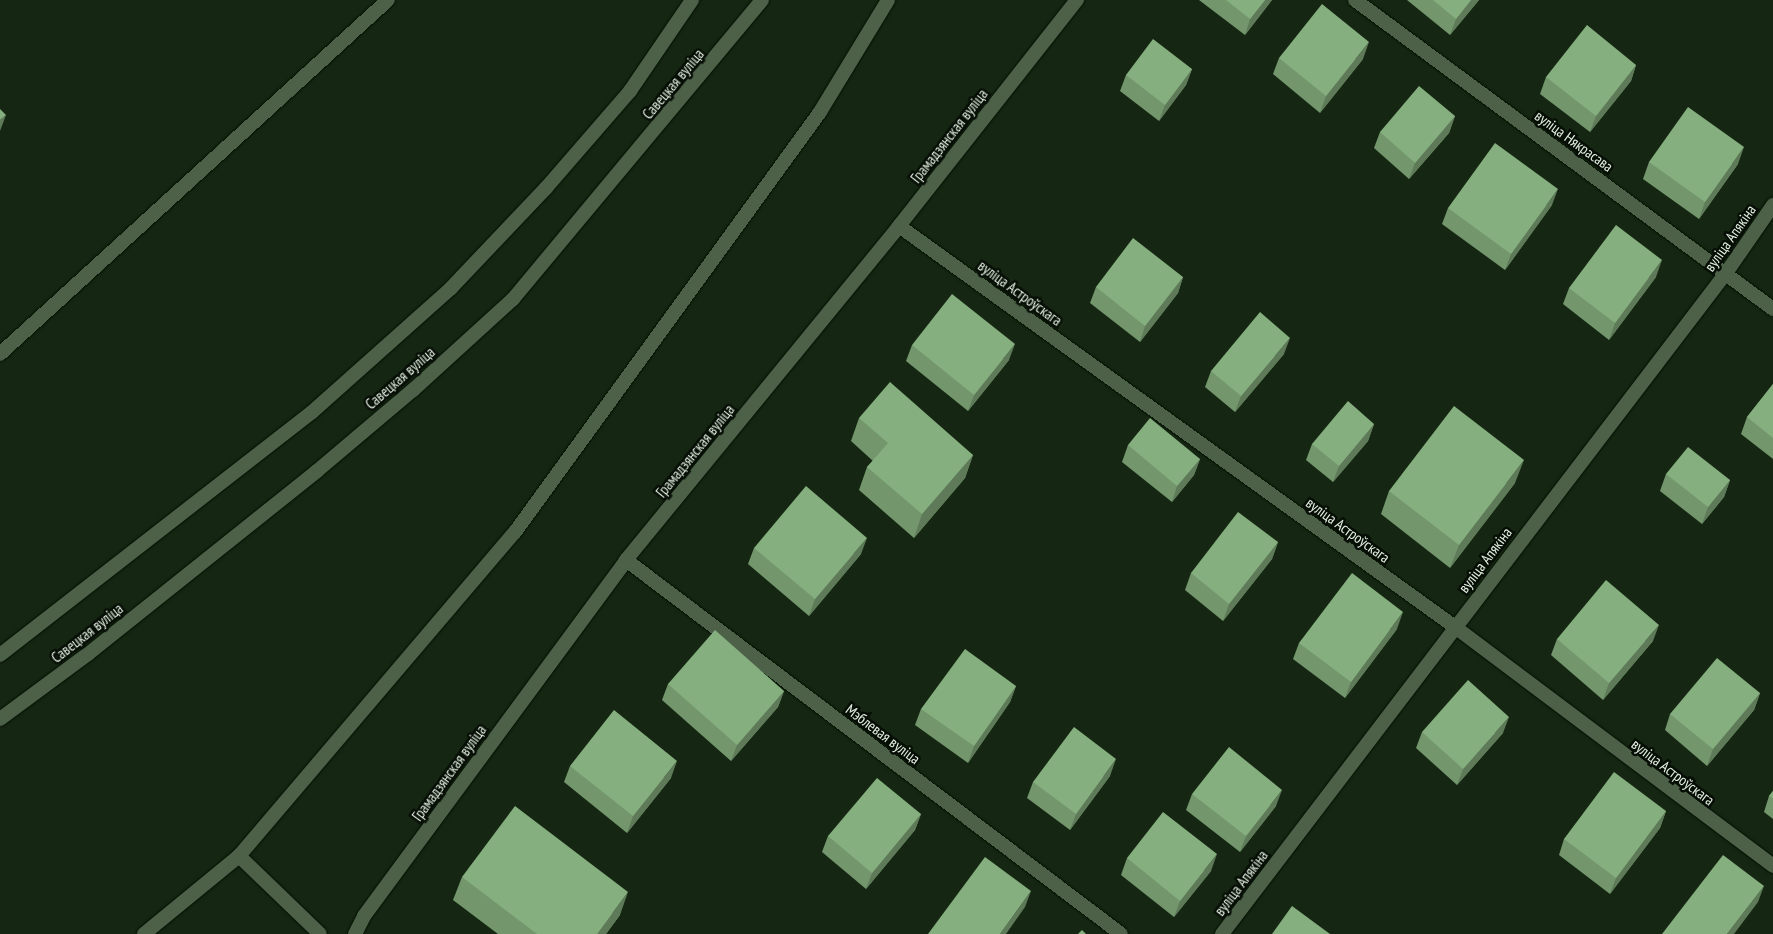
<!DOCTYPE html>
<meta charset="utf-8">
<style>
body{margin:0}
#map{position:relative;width:1773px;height:934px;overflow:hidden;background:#152712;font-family:"PT Sans Narrow",sans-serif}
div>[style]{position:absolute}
.roads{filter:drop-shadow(0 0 1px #021001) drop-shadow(0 0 1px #021001)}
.minor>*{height:14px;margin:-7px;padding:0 7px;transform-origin:7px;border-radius:7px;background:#4d6149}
.tertiary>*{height:14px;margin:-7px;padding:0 7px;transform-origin:7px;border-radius:7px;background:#4d6149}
.wall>*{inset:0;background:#73966d}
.shaded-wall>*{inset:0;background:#5e7a59}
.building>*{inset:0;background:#86af7f}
span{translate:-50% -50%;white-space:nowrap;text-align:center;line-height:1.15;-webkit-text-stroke:5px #060e05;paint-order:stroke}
.street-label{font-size:15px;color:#e5f1e3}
</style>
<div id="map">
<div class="roads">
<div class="minor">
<i style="left:1355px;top:0;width:520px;rotate:36.47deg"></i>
<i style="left:899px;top:226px;width:686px;rotate:35.8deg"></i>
<i style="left:1455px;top:627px;width:398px;rotate:36.9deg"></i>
<i style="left:0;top:354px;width:525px;rotate:-42.38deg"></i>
<i style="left:626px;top:560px;width:620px;rotate:37.07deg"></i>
<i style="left:144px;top:934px;width:123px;rotate:-39.4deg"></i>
<i style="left:239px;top:856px;width:426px;rotate:-49.6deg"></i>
<i style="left:515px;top:532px;width:519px;rotate:-54.01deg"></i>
<i style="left:820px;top:112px;width:131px;rotate:-58.7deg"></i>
<i style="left:355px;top:934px;width:20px;rotate:-63deg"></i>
<i style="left:364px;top:916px;width:442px;rotate:-53.6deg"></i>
<i style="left:626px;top:560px;width:431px;rotate:-50.7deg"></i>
<i style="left:899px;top:226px;width:288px;rotate:-51.8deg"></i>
<i style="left:1222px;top:934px;width:831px;rotate:-52.68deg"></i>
<i style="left:1726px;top:273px;width:83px;rotate:-55.3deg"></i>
</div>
<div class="tertiary">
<i style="left:0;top:655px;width:395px;rotate:-37.9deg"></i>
<i style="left:312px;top:412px;width:186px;rotate:-41.7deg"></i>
<i style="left:451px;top:288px;width:138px;rotate:-46.5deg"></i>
<i style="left:546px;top:188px;width:128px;rotate:-49.1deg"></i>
<i style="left:630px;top:91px;width:110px;rotate:-55.7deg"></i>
<i style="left:0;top:719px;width:109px;rotate:-36.5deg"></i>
<i style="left:88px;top:654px;width:293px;rotate:-38.6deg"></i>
<i style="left:317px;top:471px;width:126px;rotate:-40.2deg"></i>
<i style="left:413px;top:390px;width:135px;rotate:-42.3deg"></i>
<i style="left:513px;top:299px;width:389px;rotate:-50.2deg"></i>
<i style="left:239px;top:856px;width:112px;rotate:43.9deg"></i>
</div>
</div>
<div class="wall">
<i style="clip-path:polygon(1199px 0,1272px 0,1245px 35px)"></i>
<i style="clip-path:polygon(1407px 0,1479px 0,1450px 35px)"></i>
<i style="clip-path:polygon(1279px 58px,1363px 59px,1320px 113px,1273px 74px)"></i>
<i style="clip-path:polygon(1636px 65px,1631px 81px,1590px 132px,1540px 94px,1546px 77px)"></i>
<i style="clip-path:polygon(1192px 69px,1186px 85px,1159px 121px,1120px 91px,1126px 75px)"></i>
<i style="clip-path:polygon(1455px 116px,1449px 133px,1409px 179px,1374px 148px,1380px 132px)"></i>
<i style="clip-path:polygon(1649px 162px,1738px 164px,1699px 219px,1643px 179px)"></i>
<i style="clip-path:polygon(1552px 205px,1505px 270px,1442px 224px,1448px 208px)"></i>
<i style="clip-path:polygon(1183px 277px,1178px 293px,1140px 342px,1090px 303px,1096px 287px)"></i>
<i style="clip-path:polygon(1656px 277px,1609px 340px,1563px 304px,1569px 288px)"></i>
<i style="clip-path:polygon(912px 345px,1009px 360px,968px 411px,906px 361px)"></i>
<i style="clip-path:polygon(1284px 354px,1235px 412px,1205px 387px,1211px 371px)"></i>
<i style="clip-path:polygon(1773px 384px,1773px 459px,1741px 434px,1747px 417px)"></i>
<i style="clip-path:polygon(859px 418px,973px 455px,965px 478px,914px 538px,859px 490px,867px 467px,873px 461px,851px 441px)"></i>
<i style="clip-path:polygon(1374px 424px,1368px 441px,1333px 482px,1306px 460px,1312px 444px)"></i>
<i style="clip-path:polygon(1128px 445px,1200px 459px,1194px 475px,1172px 502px,1122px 462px)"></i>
<i style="clip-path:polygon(1666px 474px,1730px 480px,1724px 497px,1702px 524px,1660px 491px)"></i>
<i style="clip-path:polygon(1515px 483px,1450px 568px,1381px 514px,1389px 491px)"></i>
<i style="clip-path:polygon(1278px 542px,1272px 559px,1223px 621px,1185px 590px,1191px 573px)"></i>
<i style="clip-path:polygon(754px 548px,861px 554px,809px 616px,748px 564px)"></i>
<i style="clip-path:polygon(1397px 629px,1345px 698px,1293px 659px,1299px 643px)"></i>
<i style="clip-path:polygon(1557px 639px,1653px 641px,1603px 700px,1551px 655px)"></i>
<i style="clip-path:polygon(668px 684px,784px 691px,778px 707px,731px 761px,662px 700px)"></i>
<i style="clip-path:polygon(1016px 686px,1010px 702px,968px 763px,915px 725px,921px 709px)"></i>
<i style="clip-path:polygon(1760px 693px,1754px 710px,1707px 766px,1665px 730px,1670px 714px)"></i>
<i style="clip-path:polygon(1422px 732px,1503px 733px,1457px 785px,1416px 748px)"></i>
<i style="clip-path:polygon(570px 766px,671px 778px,627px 833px,564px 782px)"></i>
<i style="clip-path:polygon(1110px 776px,1070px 830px,1027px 798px,1033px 782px)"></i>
<i style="clip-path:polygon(1773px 791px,1773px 819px,1764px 812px,1769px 796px)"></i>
<i style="clip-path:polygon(1192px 794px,1276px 806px,1240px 852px,1186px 810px)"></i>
<i style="clip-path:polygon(1666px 811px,1660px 828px,1610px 894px,1559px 855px,1564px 839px)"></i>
<i style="clip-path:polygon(921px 814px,915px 830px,866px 889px,822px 852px,828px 836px)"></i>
<i style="clip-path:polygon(1127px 858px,1211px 871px,1174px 917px,1121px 875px)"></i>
<i style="clip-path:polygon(462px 877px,620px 915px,606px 934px,498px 934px,453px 900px)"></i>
</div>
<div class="shaded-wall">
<i style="clip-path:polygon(1265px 0,1272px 0,1245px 35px,1250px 19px)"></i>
<i style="clip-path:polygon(1471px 0,1479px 0,1450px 35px,1456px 19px)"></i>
<i style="clip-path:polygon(1369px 42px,1363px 59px,1320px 113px,1326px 96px)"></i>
<i style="clip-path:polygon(1636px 65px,1631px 81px,1590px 132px,1596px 116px)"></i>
<i style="clip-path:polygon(1192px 69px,1186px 85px,1159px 121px,1165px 105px)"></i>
<i style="clip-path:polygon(6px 115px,0 131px,0 120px)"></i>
<i style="clip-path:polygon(1455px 116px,1449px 133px,1409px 179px,1415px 163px)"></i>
<i style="clip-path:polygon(1744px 147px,1738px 164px,1699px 219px,1705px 202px)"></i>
<i style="clip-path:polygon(1558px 189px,1552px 205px,1505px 270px,1511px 254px)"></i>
<i style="clip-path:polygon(1662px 260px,1656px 277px,1609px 340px,1615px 323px)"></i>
<i style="clip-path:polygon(1183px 277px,1178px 293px,1140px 342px,1145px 326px)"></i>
<i style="clip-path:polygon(1290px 338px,1284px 354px,1235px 412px,1241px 396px)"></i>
<i style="clip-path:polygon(1015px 344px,1009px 360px,968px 411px,974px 395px)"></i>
<i style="clip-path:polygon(1374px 424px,1368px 441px,1333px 482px,1339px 466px)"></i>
<i style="clip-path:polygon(973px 455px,965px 478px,914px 538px,922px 514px)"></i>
<i style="clip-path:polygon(1200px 459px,1194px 475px,1172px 502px,1177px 486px)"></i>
<i style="clip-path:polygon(1524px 460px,1515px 483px,1450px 568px,1459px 545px)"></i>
<i style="clip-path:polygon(1730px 480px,1724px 497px,1702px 524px,1708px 507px)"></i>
<i style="clip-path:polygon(867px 538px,861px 554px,809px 616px,815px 599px)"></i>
<i style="clip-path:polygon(1278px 542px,1272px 559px,1223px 621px,1229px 604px)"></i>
<i style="clip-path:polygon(1403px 612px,1397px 629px,1345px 698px,1351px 682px)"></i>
<i style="clip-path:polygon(1659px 625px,1653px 641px,1603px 700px,1609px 683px)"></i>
<i style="clip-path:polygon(1016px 686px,1010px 702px,968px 763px,974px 746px)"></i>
<i style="clip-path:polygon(784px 691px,778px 707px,731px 761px,737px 745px)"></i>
<i style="clip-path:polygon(1760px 693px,1754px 710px,1707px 766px,1713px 749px)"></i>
<i style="clip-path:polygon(1509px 717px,1503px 733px,1457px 785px,1463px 769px)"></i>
<i style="clip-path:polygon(1116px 759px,1110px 776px,1070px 830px,1076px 814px)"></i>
<i style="clip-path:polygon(677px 761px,671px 778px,627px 833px,633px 816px)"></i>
<i style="clip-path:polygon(1282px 790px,1276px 806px,1240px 852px,1246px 836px)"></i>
<i style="clip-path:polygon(1666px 811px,1660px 828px,1610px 894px,1616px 878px)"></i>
<i style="clip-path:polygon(921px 814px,915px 830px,866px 889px,872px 873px)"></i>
<i style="clip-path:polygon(1217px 854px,1211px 871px,1174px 917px,1180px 901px)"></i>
<i style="clip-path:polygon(1764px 886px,1758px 902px,1734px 934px,1727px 934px)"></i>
<i style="clip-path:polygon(1031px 891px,1025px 907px,1006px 934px,1000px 934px)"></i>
<i style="clip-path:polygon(628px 892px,620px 915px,606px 934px,597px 934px)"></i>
</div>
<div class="building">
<i style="clip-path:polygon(1226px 0,1265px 0,1250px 19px)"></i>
<i style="clip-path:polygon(1433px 0,1471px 0,1456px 19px)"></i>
<i style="clip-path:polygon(1322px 4px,1369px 42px,1326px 96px,1279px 58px)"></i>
<i style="clip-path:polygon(1587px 25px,1636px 65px,1596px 116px,1546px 77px)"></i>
<i style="clip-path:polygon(1153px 39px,1192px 69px,1165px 105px,1126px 75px)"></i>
<i style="clip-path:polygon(1419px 86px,1455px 116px,1415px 163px,1380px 132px)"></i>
<i style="clip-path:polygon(1688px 107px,1744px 147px,1705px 202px,1649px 162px)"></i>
<i style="clip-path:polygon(0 109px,6px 115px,0 120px)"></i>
<i style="clip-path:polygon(1495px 143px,1558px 189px,1511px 254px,1448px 208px)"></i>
<i style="clip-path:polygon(1616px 225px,1662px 260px,1615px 323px,1569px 288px)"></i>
<i style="clip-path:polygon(1133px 238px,1183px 277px,1145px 326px,1096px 287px)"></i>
<i style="clip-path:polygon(952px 294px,1015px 344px,974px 395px,912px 345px)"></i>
<i style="clip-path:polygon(1260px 312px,1290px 338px,1241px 396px,1211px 371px)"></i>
<i style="clip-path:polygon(890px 382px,973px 455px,922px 514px,867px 467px,888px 443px,859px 418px)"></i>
<i style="clip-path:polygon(1773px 384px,1773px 438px,1747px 417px)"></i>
<i style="clip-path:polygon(1348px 401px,1374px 424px,1339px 466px,1312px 444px)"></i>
<i style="clip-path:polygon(1454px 406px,1524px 460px,1459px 545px,1389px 491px)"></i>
<i style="clip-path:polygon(1150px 418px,1200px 459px,1177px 486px,1128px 445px)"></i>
<i style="clip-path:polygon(1688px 447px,1730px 480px,1708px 507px,1666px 474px)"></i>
<i style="clip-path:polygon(806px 486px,867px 538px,815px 599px,754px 548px)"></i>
<i style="clip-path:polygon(1238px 512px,1278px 542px,1229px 604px,1191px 573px)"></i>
<i style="clip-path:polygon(1352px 573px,1403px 612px,1351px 682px,1299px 643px)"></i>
<i style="clip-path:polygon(1606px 580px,1659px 625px,1609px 683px,1557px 639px)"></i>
<i style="clip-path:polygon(715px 630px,784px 691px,737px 745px,668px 684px)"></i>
<i style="clip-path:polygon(965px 649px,1016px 686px,974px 746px,921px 709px)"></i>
<i style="clip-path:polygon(1717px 658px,1760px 693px,1713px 749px,1670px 714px)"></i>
<i style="clip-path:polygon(1468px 680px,1509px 717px,1463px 769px,1422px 732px)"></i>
<i style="clip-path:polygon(614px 710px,677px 761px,633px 816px,570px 766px)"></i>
<i style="clip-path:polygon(1074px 727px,1116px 759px,1076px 814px,1033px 782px)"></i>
<i style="clip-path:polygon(1229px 747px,1282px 790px,1246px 836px,1192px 794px)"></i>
<i style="clip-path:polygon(1614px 772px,1666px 811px,1616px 878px,1564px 839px)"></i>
<i style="clip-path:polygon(877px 778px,921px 814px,872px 873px,828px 836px)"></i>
<i style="clip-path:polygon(1773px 791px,1773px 798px,1769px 796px)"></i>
<i style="clip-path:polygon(515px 806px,628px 892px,597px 934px,537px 934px,462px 877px)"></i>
<i style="clip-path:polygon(1163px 812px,1217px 854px,1180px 901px,1127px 858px)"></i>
<i style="clip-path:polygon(1723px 855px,1764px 886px,1727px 934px,1662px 934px)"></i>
<i style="clip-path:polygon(985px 857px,1031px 891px,1000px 934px,928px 934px)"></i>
<i style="clip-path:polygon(1292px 906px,1330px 934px,1272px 934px)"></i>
<i style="clip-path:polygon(1082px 930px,1086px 934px,1078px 934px)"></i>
</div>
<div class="street-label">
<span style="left:673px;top:84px;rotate:-50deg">Савецкая вуліца</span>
<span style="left:949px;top:136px;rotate:-52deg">Грамадзянская вуліца</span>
<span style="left:1574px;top:141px;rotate:36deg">вуліца Някрасава</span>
<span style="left:1730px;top:238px;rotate:-55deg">вуліца Апякіна</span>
<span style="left:1020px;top:293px;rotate:36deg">вуліца Астроўскага</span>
<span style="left:400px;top:378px;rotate:-41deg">Савецкая вуліца</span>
<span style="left:695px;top:451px;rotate:-51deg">Грамадзянская вуліца</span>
<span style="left:1348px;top:530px;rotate:36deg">вуліца Астроўскага</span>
<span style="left:1485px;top:560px;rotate:-53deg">вуліца Апякіна</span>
<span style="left:87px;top:633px;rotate:-38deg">Савецкая вуліца</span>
<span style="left:883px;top:734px;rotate:37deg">Мэблевая вуліца</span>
<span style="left:1673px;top:772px;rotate:37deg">вуліца Астроўскага</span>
<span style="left:449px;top:773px;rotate:-54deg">Грамадзянская вуліца</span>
<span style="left:1241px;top:883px;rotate:-53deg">вуліца Апякіна</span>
</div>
</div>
